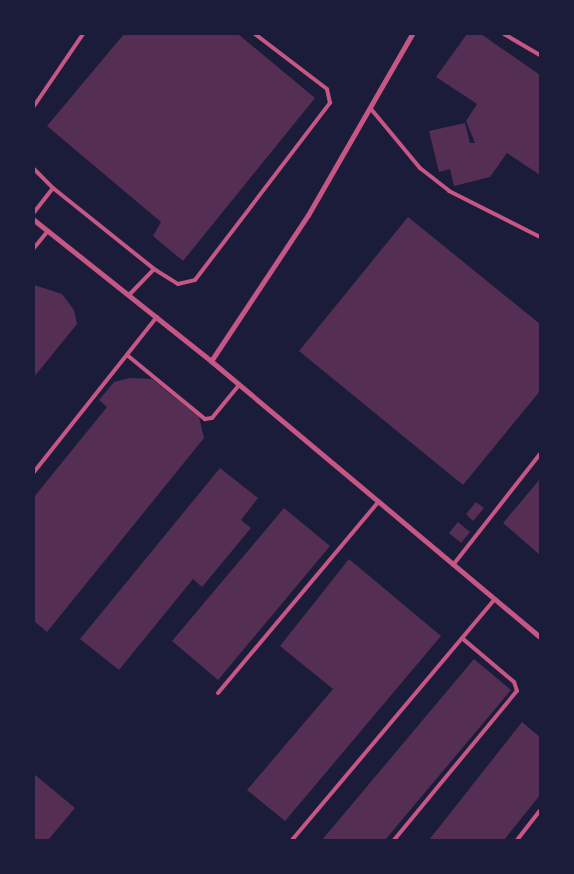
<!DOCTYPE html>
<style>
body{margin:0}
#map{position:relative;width:574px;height:874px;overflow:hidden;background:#1b1b3a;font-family:"Roboto Condensed",sans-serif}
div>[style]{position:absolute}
.building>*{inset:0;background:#542f53}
.service>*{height:4px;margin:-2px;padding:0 2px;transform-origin:2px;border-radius:2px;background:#c65784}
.minor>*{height:5px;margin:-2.5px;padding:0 2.5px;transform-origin:2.5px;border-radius:2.5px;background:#c65784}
span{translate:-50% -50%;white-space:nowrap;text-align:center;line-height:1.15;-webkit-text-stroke:5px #1b1b3a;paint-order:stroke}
.frame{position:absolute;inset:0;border:35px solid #1b1b3a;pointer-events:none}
</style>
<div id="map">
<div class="building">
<i style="clip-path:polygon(124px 34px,238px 34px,315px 98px,183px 261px,153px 236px,161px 222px,47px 126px)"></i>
<i style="clip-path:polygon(467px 34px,481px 34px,540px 75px,540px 175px,507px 153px,490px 177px,454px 186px,450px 169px,439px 172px,429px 131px,465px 123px,470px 143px,475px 143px,466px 121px,477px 104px,436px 77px)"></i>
<i style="clip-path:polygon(408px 217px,540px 324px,540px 391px,463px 485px,299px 351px)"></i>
<i style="clip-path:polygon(34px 285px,62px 294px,74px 310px,77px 324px,34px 377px)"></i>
<i style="clip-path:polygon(130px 378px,152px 379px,199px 417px,204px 438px,47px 632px,34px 621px,34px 497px,107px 407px,99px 400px,114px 382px)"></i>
<i style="clip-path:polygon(220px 468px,258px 498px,241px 520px,251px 528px,202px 587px,193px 579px,119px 670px,80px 639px)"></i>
<i style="clip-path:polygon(540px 479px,540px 555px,503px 523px)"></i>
<i style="clip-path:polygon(476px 502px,484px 508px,473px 521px,466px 514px)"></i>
<i style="clip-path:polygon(284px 508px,330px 546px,218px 680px,172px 641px)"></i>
<i style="clip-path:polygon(458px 522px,470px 532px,461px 543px,449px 533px)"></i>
<i style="clip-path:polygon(349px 559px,441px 636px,285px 821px,247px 790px,333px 689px,280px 646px)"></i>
<i style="clip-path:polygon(474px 659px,511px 690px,385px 840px,322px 840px)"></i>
<i style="clip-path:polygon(522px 722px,540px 737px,540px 795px,504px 840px,429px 840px)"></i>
<i style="clip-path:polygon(34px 774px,75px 808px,48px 840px,34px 840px)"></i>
</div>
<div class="service">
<i style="left:504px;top:34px;width:42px;rotate:30.3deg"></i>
<i style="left:34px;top:106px;width:87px;rotate:-55.8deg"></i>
<i style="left:371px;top:109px;width:77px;rotate:50.3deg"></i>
<i style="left:420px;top:168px;width:37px;rotate:38deg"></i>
<i style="left:449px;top:191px;width:102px;rotate:26.8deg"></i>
<i style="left:34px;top:169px;width:27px;rotate:45deg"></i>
<i style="left:53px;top:188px;width:31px;rotate:128deg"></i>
<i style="left:53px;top:188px;width:129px;rotate:38.7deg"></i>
<i style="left:34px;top:248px;width:22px;rotate:-51deg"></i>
<i style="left:129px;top:295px;width:36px;rotate:-46deg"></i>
<i style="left:154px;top:269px;width:28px;rotate:32deg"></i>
<i style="left:178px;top:284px;width:17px;rotate:-13deg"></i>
<i style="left:195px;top:280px;width:223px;rotate:-52.7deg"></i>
<i style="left:330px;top:103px;width:14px;rotate:-102deg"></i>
<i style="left:327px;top:89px;width:91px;rotate:-142.6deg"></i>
<i style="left:127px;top:355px;width:101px;rotate:39.4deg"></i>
<i style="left:205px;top:419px;width:7px;rotate:-8deg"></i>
<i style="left:212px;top:418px;width:43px;rotate:-50.7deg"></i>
<i style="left:34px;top:472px;width:198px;rotate:-51.6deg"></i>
<i style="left:453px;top:565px;width:141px;rotate:-51.9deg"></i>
<i style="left:218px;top:693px;width:249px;rotate:-50deg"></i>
<i style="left:292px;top:840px;width:315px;rotate:-49.9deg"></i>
<i style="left:394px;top:840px;width:193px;rotate:-50.5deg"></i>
<i style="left:517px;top:691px;width:9px;rotate:-108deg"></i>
<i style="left:514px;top:682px;width:68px;rotate:-139.8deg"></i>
<i style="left:517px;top:840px;width:37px;rotate:-52deg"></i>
</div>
<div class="minor">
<i style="left:34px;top:220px;width:226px;rotate:38.5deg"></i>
<i style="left:211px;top:361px;width:429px;rotate:40deg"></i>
<i style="left:211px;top:361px;width:175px;rotate:-56.4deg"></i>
<i style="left:308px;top:215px;width:209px;rotate:-60.1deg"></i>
</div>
<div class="frame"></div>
</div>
